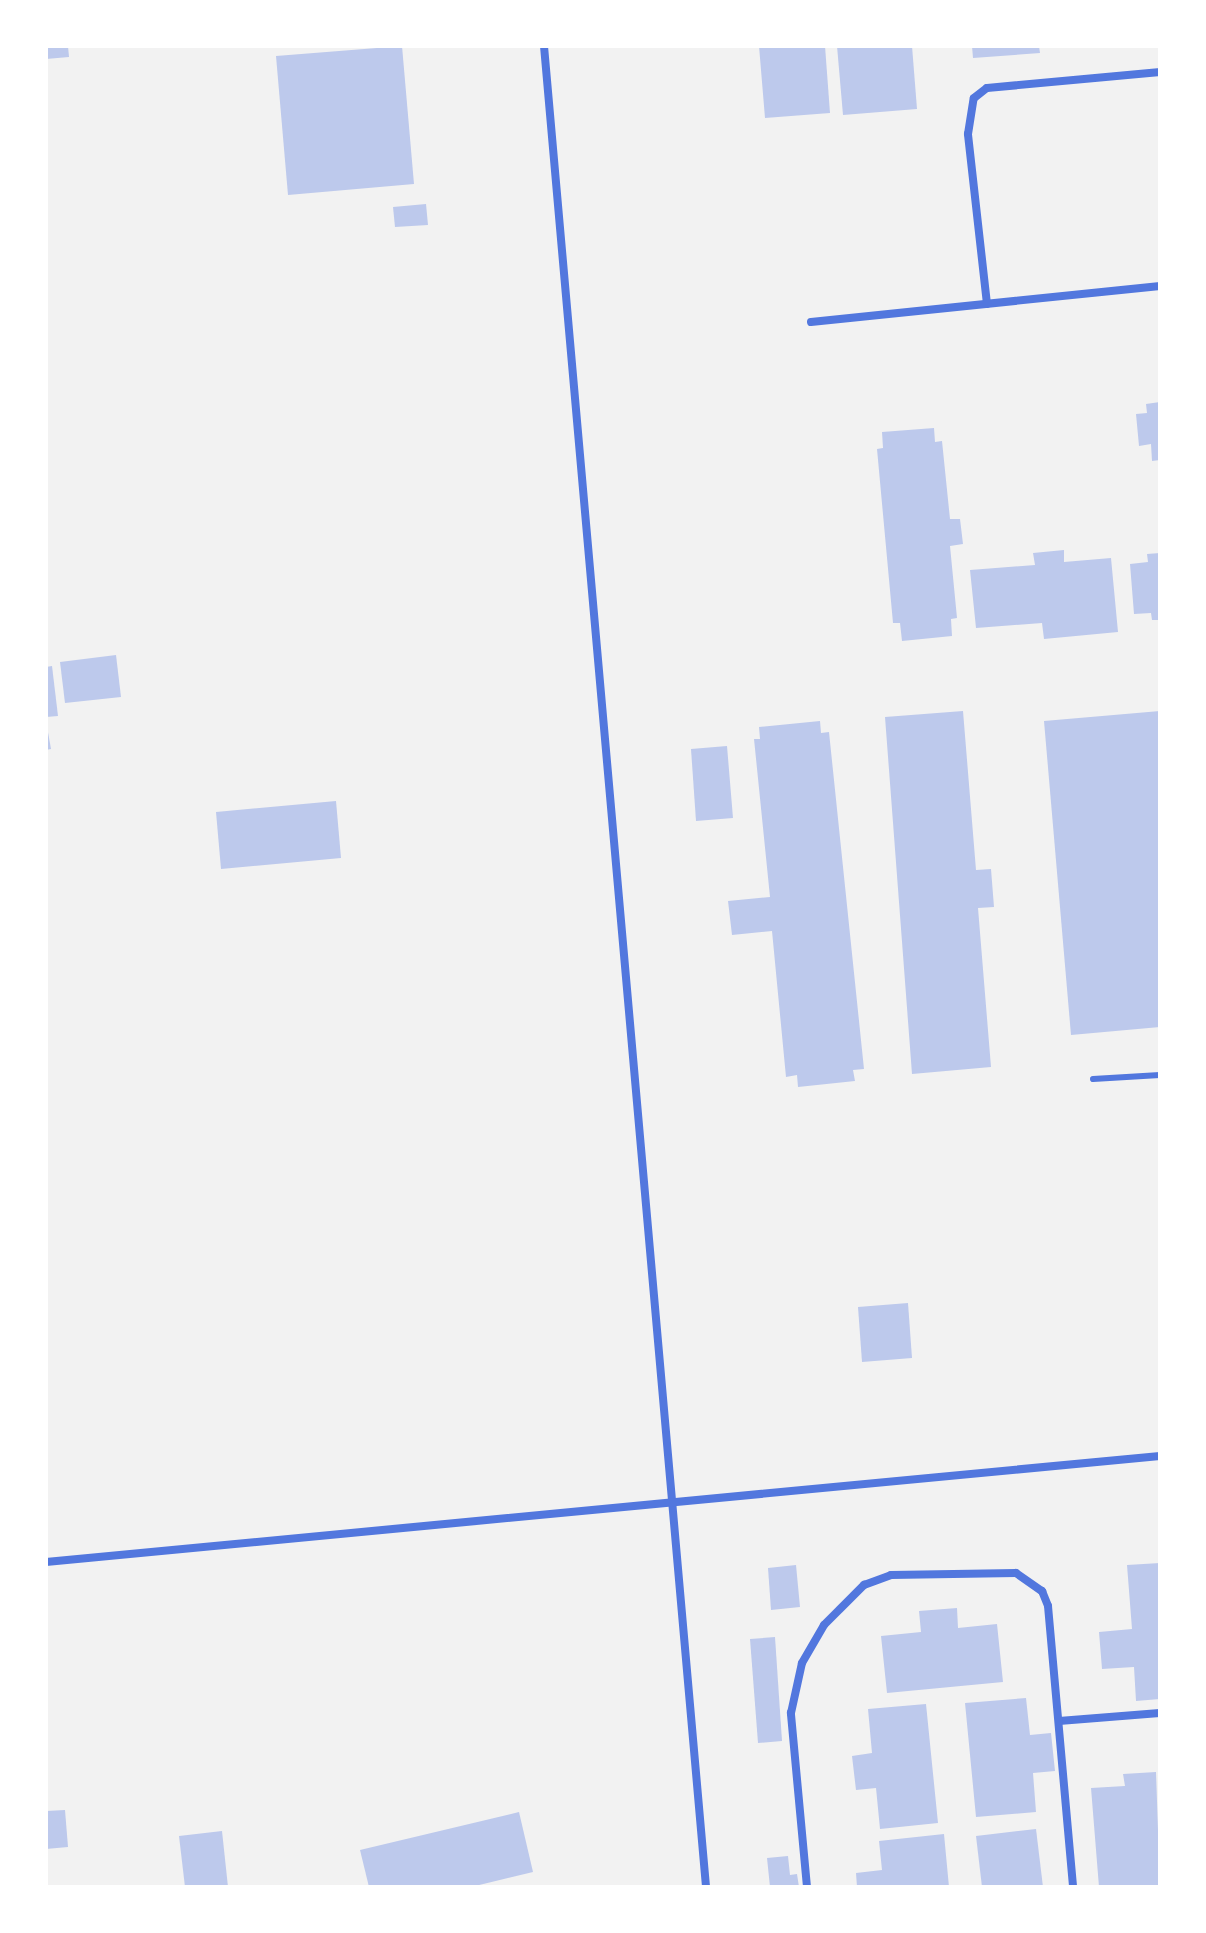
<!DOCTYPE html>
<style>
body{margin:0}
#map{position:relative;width:1206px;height:1933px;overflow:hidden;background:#f2f2f2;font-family:Rubik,sans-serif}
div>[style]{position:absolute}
.building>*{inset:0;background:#bdc9ec}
.service>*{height:6px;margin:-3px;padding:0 3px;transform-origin:3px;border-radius:3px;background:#5277de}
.minor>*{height:8px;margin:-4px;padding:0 4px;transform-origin:4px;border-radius:4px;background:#5277de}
span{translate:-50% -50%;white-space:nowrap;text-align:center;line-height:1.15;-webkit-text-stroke:8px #fff;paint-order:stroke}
.frame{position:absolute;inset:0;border:48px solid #fff;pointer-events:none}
</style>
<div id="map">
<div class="building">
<i style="clip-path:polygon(46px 46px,68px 46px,69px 57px,46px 59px)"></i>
<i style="clip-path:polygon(402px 46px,414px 184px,288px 195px,276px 56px)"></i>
<i style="clip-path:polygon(759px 46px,825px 46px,830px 113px,765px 118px)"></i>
<i style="clip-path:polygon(837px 46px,912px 46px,917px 109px,843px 115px)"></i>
<i style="clip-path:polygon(972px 46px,1039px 46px,1040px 53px,973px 58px)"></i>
<i style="clip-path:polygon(426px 204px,428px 225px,395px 227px,393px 207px)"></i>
<i style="clip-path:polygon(1160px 402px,1160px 460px,1152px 461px,1151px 444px,1139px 446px,1136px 414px,1147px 413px,1146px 404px)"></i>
<i style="clip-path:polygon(934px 428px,935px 442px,942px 441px,950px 519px,960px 519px,963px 544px,950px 546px,957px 618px,951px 619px,952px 636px,902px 641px,900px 623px,893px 623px,877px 449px,883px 448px,882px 432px)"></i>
<i style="clip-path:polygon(1064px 550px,1064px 562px,1111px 558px,1118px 632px,1044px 639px,1042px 623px,976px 628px,970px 570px,1035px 565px,1033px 553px)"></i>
<i style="clip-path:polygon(1160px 553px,1160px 620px,1152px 620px,1151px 613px,1134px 614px,1130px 564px,1148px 562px,1147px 554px)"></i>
<i style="clip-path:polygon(116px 655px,121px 697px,65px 703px,60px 662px)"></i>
<i style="clip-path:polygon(52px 666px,58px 716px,46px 717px,46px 667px)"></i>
<i style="clip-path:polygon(963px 711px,976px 870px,991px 869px,994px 907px,978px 908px,991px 1067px,912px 1074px,885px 717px)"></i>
<i style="clip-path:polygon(1160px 711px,1160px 1027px,1071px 1035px,1044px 721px)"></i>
<i style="clip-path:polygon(46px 721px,51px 749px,46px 750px)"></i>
<i style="clip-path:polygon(820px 721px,821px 733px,829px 732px,864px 1069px,853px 1070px,855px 1081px,798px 1087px,797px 1075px,786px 1077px,772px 931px,732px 935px,728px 901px,770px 897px,754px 739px,760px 739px,759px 727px)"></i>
<i style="clip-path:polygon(727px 746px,733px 818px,696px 821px,691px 749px)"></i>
<i style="clip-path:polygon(336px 801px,341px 858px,221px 869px,216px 812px)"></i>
<i style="clip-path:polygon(908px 1303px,912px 1358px,862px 1362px,858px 1307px)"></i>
<i style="clip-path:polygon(1160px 1563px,1160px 1699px,1136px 1701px,1134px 1667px,1102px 1669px,1099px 1632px,1132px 1629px,1127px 1565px)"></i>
<i style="clip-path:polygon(796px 1565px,800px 1607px,771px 1610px,768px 1568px)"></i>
<i style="clip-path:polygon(957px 1608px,958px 1628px,997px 1624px,1003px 1682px,887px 1693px,881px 1636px,921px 1632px,919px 1611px)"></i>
<i style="clip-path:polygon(775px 1637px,782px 1741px,758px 1743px,750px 1639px)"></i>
<i style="clip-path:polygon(1026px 1698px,1030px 1735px,1051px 1733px,1055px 1771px,1033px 1773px,1036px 1812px,976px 1817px,965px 1703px)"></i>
<i style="clip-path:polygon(926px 1704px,938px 1823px,880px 1829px,876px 1788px,856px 1790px,852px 1756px,872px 1753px,868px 1709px)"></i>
<i style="clip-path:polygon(1156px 1772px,1160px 1887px,1099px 1887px,1091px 1788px,1125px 1786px,1123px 1774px)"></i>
<i style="clip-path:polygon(65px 1810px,68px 1847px,46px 1849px,46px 1811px)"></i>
<i style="clip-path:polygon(519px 1812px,533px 1872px,471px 1887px,369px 1887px,360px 1850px)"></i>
<i style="clip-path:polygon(1036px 1829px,1043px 1887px,982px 1887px,976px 1836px)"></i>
<i style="clip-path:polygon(222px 1831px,228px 1887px,185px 1887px,179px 1836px)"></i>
<i style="clip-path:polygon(944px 1834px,949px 1887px,857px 1887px,856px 1873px,882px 1870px,879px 1841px)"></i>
<i style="clip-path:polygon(788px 1856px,790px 1875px,797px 1874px,799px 1887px,770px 1887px,767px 1858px)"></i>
</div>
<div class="service">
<i style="left:1093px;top:1079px;width:67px;rotate:-3.4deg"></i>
</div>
<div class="minor">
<i style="left:544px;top:46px;width:1848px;rotate:84.97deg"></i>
<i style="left:987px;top:304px;width:171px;rotate:-96.4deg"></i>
<i style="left:968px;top:134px;width:36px;rotate:-81deg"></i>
<i style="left:974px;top:98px;width:16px;rotate:-38deg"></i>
<i style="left:987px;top:88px;width:174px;rotate:-5.3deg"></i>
<i style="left:811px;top:322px;width:351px;rotate:-5.9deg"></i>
<i style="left:46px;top:1562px;width:1119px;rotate:-5.44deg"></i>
<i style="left:1059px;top:1721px;width:101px;rotate:-4.5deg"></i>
<i style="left:807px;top:1887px;width:175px;rotate:-95.3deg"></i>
<i style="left:791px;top:1713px;width:51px;rotate:-77.6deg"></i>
<i style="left:802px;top:1663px;width:44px;rotate:-59.9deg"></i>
<i style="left:824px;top:1625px;width:57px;rotate:-45deg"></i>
<i style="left:864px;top:1585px;width:29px;rotate:-20deg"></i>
<i style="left:891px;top:1575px;width:125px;rotate:-0.9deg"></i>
<i style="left:1016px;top:1573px;width:32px;rotate:35deg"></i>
<i style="left:1042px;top:1591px;width:16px;rotate:68deg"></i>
<i style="left:1048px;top:1606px;width:282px;rotate:84.9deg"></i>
</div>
<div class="frame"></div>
</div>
